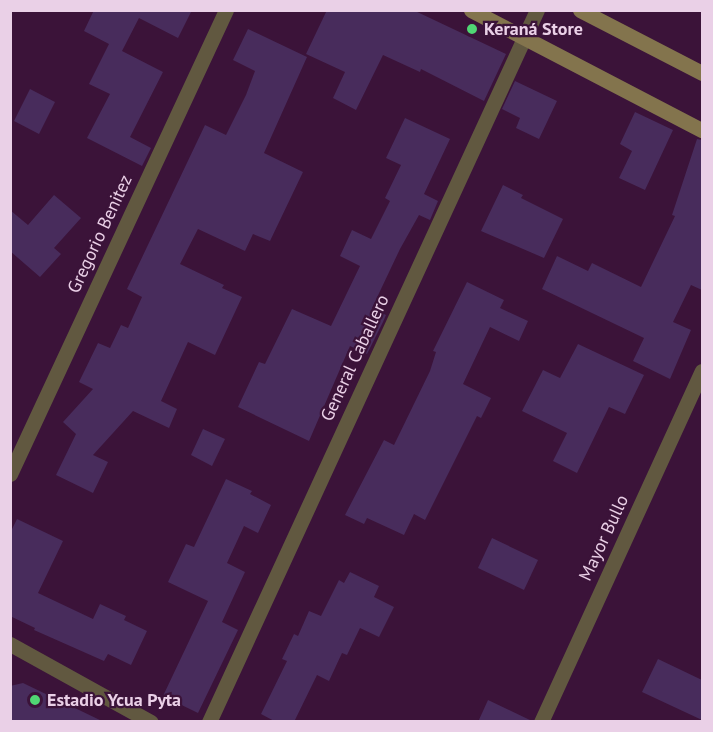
<!DOCTYPE html>
<meta charset="utf-8">
<style>
body{margin:0}
#map{position:relative;width:713px;height:732px;overflow:hidden;background:#3b1339;font-family:"PT Sans",sans-serif}
div>[style]{position:absolute}
.building>*{inset:0;background:#482c5c}
.minor>*{height:15px;margin:-7.5px;padding:0 7.5px;transform-origin:7.5px;border-radius:7.5px;background:#615840}
.secondary>*{height:15px;margin:-7.5px;padding:0 7.5px;transform-origin:7.5px;border-radius:7.5px;background:#83744d}
.dots>*{width:16px;height:16px;translate:-50% -50%;box-sizing:border-box;border:3px solid #3b1339;border-radius:50%}
span{translate:-50% -50%;white-space:nowrap;text-align:center;line-height:1.15;-webkit-text-stroke:4.5px #3b1339;paint-order:stroke}
.poi-label{font-size:18px;color:#ead0e7;font-weight:700}
.left{translate:0 -50%;text-align:left}
.street-label{font-size:18px;color:#ead0e7}
.frame{position:absolute;inset:0;border:12px solid #ead0e7;pointer-events:none}
</style>
<div id="map">
<div class="building">
<i style="clip-path:polygon(94px 10px,192px 10px,178px 38px,139px 18px,122px 51px,163px 72px,130px 137px,151px 148px,142px 166px,87px 138px,110px 94px,89px 84px,109px 44px,84px 31px)"></i>
<i style="clip-path:polygon(327px 10px,413px 10px,506px 54px,484px 101px,421px 69px,420px 72px,383px 55px,356px 110px,333px 98px,345px 72px,306px 54px)"></i>
<i style="clip-path:polygon(248px 29px,307px 57px,264px 153px,303px 172px,270px 241px,253px 234px,245px 251px,198px 229px,180px 264px,224px 285px,222px 288px,242px 297px,215px 355px,188px 342px,161px 401px,177px 409px,169px 428px,133px 411px,93px 455px,108px 462px,93px 493px,56px 475px,76px 434px,63px 422px,93px 389px,79px 382px,98px 343px,110px 348px,121px 325px,128px 328px,142px 297px,127px 289px,205px 125px,226px 135px,246px 95px,255px 71px,233px 60px)"></i>
<i style="clip-path:polygon(515px 81px,557px 101px,539px 139px,516px 128px,520px 118px,502px 109px)"></i>
<i style="clip-path:polygon(30px 89px,55px 102px,39px 134px,14px 121px)"></i>
<i style="clip-path:polygon(635px 112px,673px 130px,645px 190px,619px 178px,632px 151px,620px 144px)"></i>
<i style="clip-path:polygon(405px 118px,450px 139px,424px 194px,438px 201px,430px 220px,419px 215px,400px 249px,372px 308px,386px 315px,383px 322px,367px 354px,350px 346px,309px 441px,238px 407px,259px 362px,265px 364px,292px 309px,331px 326px,360px 266px,340px 256px,352px 230px,371px 239px,390px 201px,385px 198px,401px 165px,386px 158px)"></i>
<i style="clip-path:polygon(697px 139px,702px 140px,702px 290px,691px 285px,673px 322px,691px 330px,670px 379px,633px 361px,644px 338px,542px 289px,557px 256px,588px 271px,592px 263px,641px 287px,675px 216px,672px 215px)"></i>
<i style="clip-path:polygon(503px 185px,523px 195px,521px 198px,563px 219px,544px 258px,481px 231px)"></i>
<i style="clip-path:polygon(54px 195px,81px 218px,54px 248px,61px 254px,40px 277px,10px 251px,10px 210px,28px 225px)"></i>
<i style="clip-path:polygon(467px 282px,504px 300px,500px 308px,528px 321px,519px 341px,490px 327px,463px 384px,491px 398px,481px 418px,477px 416px,425px 520px,414px 514px,404px 535px,367px 518px,364px 524px,345px 515px,384px 440px,394px 445px,430px 371px,436px 352px,433px 351px)"></i>
<i style="clip-path:polygon(578px 344px,644px 375px,625px 414px,609px 407px,577px 473px,553px 461px,567px 433px,522px 411px,543px 370px,560px 378px)"></i>
<i style="clip-path:polygon(203px 429px,225px 439px,212px 466px,191px 455px)"></i>
<i style="clip-path:polygon(226px 479px,252px 491px,250px 494px,271px 505px,258px 533px,244px 526px,227px 563px,245px 572px,222px 622px,238px 630px,198px 713px,163px 696px,208px 601px,168px 582px,186px 544px,194px 547px)"></i>
<i style="clip-path:polygon(17px 519px,63px 541px,38px 593px,93px 619px,100px 604px,126px 616px,124px 620px,147px 631px,131px 665px,108px 654px,104px 661px,34px 630px,35px 628px,10px 616px,10px 533px)"></i>
<i style="clip-path:polygon(492px 538px,538px 560px,524px 590px,478px 568px)"></i>
<i style="clip-path:polygon(350px 572px,379px 586px,374px 597px,394px 607px,379px 637px,360px 628px,347px 655px,342px 653px,329px 681px,317px 675px,294px 722px,276px 722px,261px 714px,287px 661px,282px 659px,294px 634px,298px 636px,309px 611px,321px 616px,339px 580px,344px 583px)"></i>
<i style="clip-path:polygon(658px 659px,702px 680px,702px 720px,642px 692px)"></i>
<i style="clip-path:polygon(23px 683px,104px 722px,10px 722px,10px 686px)"></i>
<i style="clip-path:polygon(488px 700px,532px 721px,531px 722px,478px 722px)"></i>
</div>
<div class="minor">
<i style="left:10px;top:474px;width:512px;rotate:-65.04deg"></i>
<i style="left:10px;top:644px;width:161px;rotate:29deg"></i>
<i style="left:209px;top:722px;width:784px;rotate:-65.27deg"></i>
<i style="left:541px;top:722px;width:386px;rotate:-65.4deg"></i>
</div>
<div class="secondary">
<i style="left:471px;top:10px;width:260px;rotate:27.5deg"></i>
<i style="left:580px;top:10px;width:137px;rotate:27.3deg"></i>
</div>
<div class="dots">
<i style="left:472px;top:29px;background:#50d674"></i>
<i style="left:35px;top:700px;background:#50d674"></i>
</div>
<div class="poi-label">
<span class="left" style="left:484px;top:29px">Keraná Store</span>
<span class="left" style="left:47px;top:700px">Estadio Ycua Pyta</span>
</div>
<div class="street-label">
<span style="left:100px;top:234px;rotate:-65deg">Gregorio Benitez</span>
<span style="left:355px;top:358px;rotate:-65deg">General Caballero</span>
<span style="left:604px;top:538px;rotate:-65deg">Mayor Bullo</span>
</div>
<div class="frame"></div>
</div>
